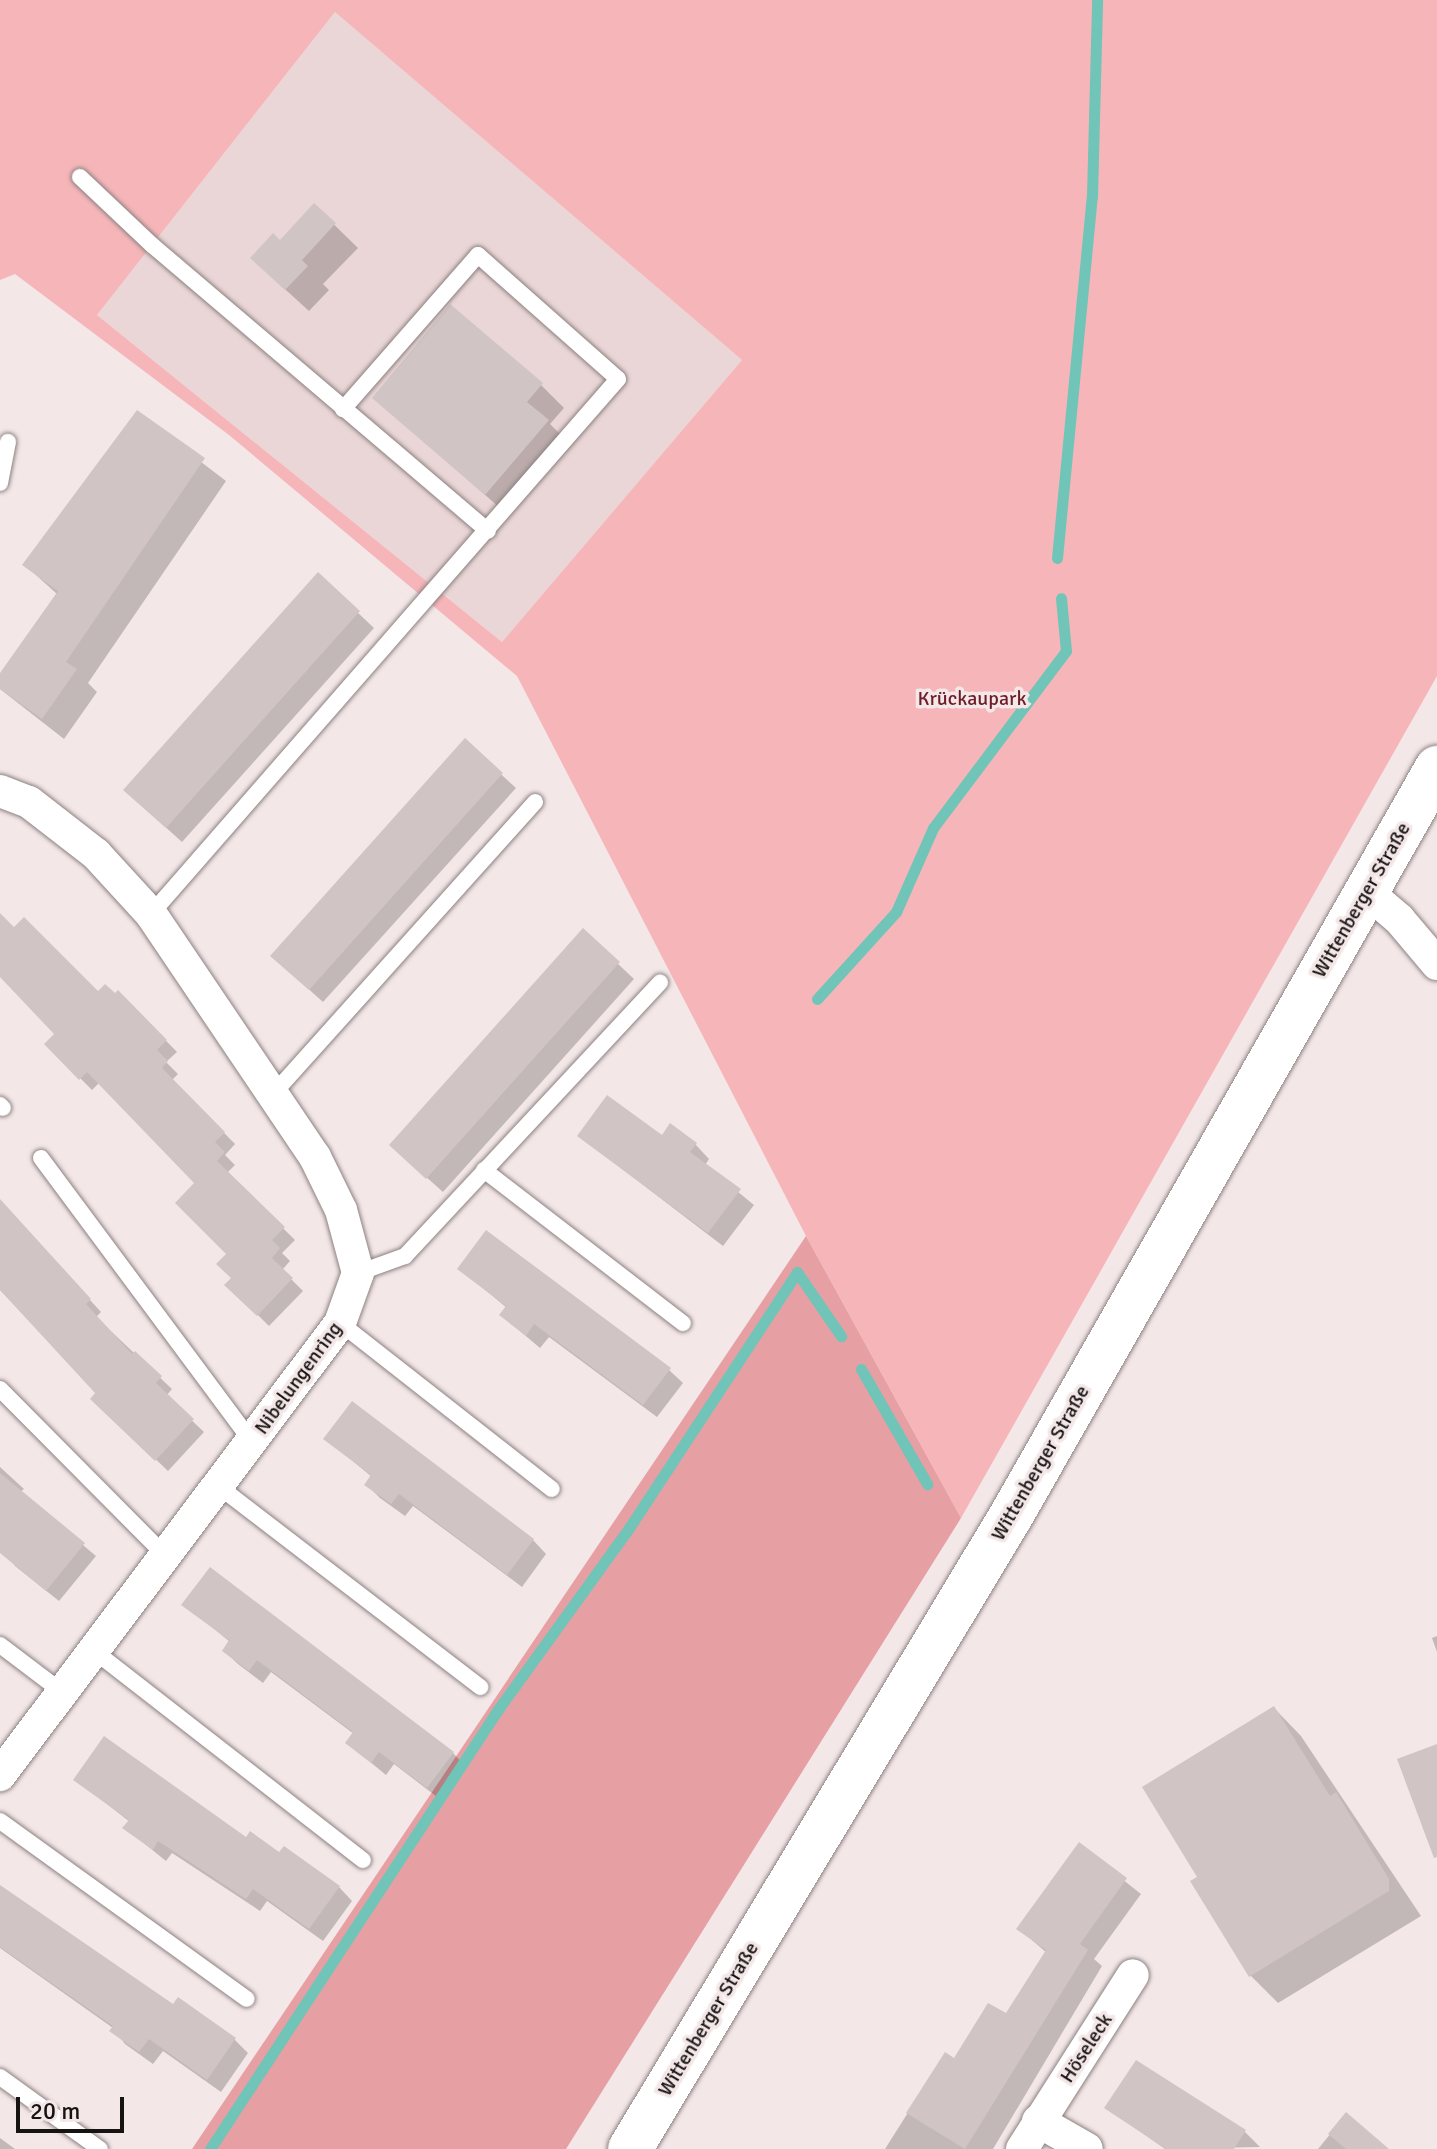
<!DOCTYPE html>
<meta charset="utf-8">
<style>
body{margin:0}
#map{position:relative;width:1437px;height:2149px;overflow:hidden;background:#f4e7e7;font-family:Signika,sans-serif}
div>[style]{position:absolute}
.built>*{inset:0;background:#ead6d6}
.green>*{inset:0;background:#f6b6b9}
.forest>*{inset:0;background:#e69fa3}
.shadow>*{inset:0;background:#0003}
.stream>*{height:11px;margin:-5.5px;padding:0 5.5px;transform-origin:5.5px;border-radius:5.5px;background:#70c4b8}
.building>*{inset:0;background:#d0c4c4}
.roads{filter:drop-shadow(0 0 2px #8c8181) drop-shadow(0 0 2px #8c8181)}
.service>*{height:16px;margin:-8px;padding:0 8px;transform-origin:8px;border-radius:8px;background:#fff}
.minor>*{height:32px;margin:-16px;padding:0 16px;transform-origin:16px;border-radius:16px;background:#fff}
.secondary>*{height:44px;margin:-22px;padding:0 22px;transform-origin:22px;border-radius:22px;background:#fff}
span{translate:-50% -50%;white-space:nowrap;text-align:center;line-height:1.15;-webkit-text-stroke:7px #f4e7e7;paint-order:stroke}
.park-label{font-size:20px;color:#6e1c29}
.street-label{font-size:20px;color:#171313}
.scale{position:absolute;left:16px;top:2097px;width:108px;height:36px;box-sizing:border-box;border:4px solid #171313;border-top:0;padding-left:10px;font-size:24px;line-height:28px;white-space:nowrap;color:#171313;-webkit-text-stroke:6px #f4e7e7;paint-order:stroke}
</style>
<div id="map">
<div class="built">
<i style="clip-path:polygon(335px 12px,742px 360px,502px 642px,97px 315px)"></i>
</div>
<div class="green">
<i style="clip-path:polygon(evenodd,0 0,1437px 0,1437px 676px,961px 1518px,806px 1236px,517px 676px,229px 435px,15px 274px,0 280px,0 0,335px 12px,742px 360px,502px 642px,97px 315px,335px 12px)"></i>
</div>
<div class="forest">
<i style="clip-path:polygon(806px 1236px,961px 1518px,566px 2149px,192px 2149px)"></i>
</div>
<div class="shadow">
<i style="clip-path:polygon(314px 205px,358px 248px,323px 284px,329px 290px,309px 311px,276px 281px,280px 242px)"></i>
<i style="clip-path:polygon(541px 385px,564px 408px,550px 424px,570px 444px,509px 516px,375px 398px)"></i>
<i style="clip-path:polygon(137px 413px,226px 481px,88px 683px,97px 692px,64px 739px,0 689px,0 677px,58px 595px,25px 565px)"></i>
<i style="clip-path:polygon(318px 575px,374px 628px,182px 842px,141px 805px)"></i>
<i style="clip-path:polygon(465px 741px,516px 788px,323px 1002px,286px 969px)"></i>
<i style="clip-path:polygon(0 917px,98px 993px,119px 993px,177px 1052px,166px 1062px,178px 1074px,172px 1080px,235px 1144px,225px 1155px,235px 1165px,227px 1173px,295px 1240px,282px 1253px,290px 1261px,282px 1270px,303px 1291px,269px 1326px,227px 1285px,233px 1278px,229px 1254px,197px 1183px,100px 1082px,92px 1090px,46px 1044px,57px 1034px,0 975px)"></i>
<i style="clip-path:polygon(583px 931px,634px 979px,443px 1192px,407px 1160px)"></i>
<i style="clip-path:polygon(579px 1136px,662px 1138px,695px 1144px,709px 1159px,705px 1165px,754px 1205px,723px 1246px)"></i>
<i style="clip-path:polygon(0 1202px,101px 1312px,96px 1317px,172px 1389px,166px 1396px,204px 1432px,168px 1471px,104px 1410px,98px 1393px,0 1290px)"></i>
<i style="clip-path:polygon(460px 1269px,669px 1370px,683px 1383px,657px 1417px,549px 1337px,540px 1348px,501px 1315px,507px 1308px)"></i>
<i style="clip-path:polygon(326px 1439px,533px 1540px,546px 1554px,522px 1587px,413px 1506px,405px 1516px,380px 1498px,366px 1484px,372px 1477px)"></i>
<i style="clip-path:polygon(0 1467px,24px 1489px,20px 1492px,96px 1556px,59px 1601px,15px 1566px,0 1537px)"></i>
<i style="clip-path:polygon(184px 1604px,453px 1753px,466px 1767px,441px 1800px,394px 1764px,386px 1775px,347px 1743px,354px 1734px,271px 1672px,263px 1683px,238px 1664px,224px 1651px,230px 1642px)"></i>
<i style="clip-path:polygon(1437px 1636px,1437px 1652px,1432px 1638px)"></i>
<i style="clip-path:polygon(1274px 1708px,1301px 1736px,1421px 1916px,1278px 2003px,1251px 1976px,1200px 1878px)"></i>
<i style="clip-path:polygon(76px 1780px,246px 1840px,339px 1887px,352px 1901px,323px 1941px,267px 1901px,260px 1911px,172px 1853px,166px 1861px,125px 1828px,130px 1822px)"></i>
<i style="clip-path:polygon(1079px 1845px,1141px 1894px,1094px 1959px,1102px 1966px,993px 2149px,885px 2149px,945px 2054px,955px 2060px,1006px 2016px,1047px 1953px,1019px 1929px)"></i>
<i style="clip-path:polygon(0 1887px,173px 2007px,178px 2000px,235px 2040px,248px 2053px,221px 2092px,163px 2051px,153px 2064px,125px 2044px,113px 2028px,0 1948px)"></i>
<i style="clip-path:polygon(1107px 2108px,1245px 2132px,1260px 2147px,1165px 2149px)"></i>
<i style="clip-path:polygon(1346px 2115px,1384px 2149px,1318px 2149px)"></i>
<i style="clip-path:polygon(0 2138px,15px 2149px,0 2149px)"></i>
</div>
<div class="stream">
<i style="left:1057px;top:558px;width:364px;rotate:-84.5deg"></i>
<i style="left:1092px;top:196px;width:196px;rotate:-88.5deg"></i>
<i style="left:817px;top:999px;width:118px;rotate:-47.8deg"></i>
<i style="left:896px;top:912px;width:92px;rotate:-66.2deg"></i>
<i style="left:933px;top:828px;width:221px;rotate:-53.1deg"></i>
<i style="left:1066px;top:651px;width:53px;rotate:-95.4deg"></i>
<i style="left:861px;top:1369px;width:133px;rotate:60.1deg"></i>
<i style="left:210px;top:2149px;width:524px;rotate:-56.77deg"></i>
<i style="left:497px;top:1711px;width:226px;rotate:-54.2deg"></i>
<i style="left:629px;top:1528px;width:306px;rotate:-56.7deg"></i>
<i style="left:797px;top:1272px;width:78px;rotate:55.5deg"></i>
</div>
<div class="building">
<i style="clip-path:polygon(314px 203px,336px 223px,302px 260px,308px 266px,285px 290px,250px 258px,273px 233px,280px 240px)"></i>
<i style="clip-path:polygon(450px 304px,543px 383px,527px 402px,549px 420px,485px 495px,372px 398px)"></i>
<i style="clip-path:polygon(137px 410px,205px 458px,66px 662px,77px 669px,42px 719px,0 689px,0 673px,58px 591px,22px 565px)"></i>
<i style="clip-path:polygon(318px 572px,360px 611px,166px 828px,123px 790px)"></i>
<i style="clip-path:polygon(465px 738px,503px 773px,309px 990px,270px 956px)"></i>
<i style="clip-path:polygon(0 913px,14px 927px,24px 917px,98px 991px,105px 984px,115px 993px,118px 990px,167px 1040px,157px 1050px,168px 1061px,162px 1068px,225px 1132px,215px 1142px,225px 1152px,217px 1161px,285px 1227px,272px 1240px,280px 1248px,272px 1258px,293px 1278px,257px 1316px,224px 1285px,231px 1278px,216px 1264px,226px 1254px,175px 1203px,194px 1183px,87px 1072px,79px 1080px,44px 1044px,54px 1034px,0 977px)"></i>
<i style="clip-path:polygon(583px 928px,620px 962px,426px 1179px,389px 1145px)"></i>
<i style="clip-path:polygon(607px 1095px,662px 1135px,670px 1123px,697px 1143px,690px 1152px,741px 1189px,708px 1233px,577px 1136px)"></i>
<i style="clip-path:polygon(0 1199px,91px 1299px,86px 1304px,132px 1354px,135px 1351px,162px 1376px,156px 1383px,194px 1419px,155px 1461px,90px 1399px,95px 1393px,0 1290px)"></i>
<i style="clip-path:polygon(486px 1230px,671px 1368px,643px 1405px,534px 1324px,526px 1336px,499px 1315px,506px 1306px,457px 1269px)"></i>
<i style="clip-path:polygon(352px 1401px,534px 1539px,507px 1575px,399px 1494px,391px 1504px,377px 1494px,364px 1485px,371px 1475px,323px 1439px)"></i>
<i style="clip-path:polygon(0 1473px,85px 1543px,46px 1591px,0 1553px)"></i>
<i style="clip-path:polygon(210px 1567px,454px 1752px,427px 1788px,379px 1752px,371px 1763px,345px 1743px,353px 1732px,257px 1660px,249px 1671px,222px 1651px,229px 1640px,181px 1605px)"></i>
<i style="clip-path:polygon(1274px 1706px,1330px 1796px,1336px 1792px,1389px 1879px,1389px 1891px,1249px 1977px,1190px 1881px,1197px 1877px,1142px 1787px)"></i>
<i style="clip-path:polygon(104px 1736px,246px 1837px,250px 1831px,279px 1852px,284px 1846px,340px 1886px,309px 1929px,253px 1889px,246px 1899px,158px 1841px,153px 1850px,122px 1828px,129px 1820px,73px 1780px)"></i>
<i style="clip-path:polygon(1437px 1744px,1437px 1857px,1434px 1858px,1397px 1759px)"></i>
<i style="clip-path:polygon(1079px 1842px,1127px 1878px,1080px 1944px,1088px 1950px,965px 2149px,906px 2113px,945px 2052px,954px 2058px,988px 2003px,1006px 2013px,1046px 1950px,1016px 1929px)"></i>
<i style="clip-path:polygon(0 1885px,173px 2004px,178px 1997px,236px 2038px,207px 2080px,149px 2039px,139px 2052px,109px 2031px,113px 2026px,0 1947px)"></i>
<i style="clip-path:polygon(1136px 2060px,1246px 2130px,1234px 2149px,1166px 2149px,1104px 2108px)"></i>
<i style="clip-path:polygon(1346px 2112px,1389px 2149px,1346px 2149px,1328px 2134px)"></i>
</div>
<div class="roads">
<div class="service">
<i style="left:80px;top:177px;width:99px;rotate:43.4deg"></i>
<i style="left:152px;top:245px;width:441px;rotate:40.4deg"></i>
<i style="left:0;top:483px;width:42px;rotate:-79deg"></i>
<i style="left:151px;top:914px;width:710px;rotate:-48.88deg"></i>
<i style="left:618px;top:379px;width:187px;rotate:-138.5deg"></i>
<i style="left:478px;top:255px;width:205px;rotate:131.2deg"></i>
<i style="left:274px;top:1093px;width:391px;rotate:-48.1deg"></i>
<i style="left:0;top:1105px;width:4px;rotate:45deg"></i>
<i style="left:41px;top:1158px;width:352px;rotate:53.4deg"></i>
<i style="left:484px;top:1170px;width:251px;rotate:37.6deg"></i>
<i style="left:358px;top:1273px;width:50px;rotate:-19.9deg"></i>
<i style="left:405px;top:1256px;width:374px;rotate:-47deg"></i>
<i style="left:340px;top:1323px;width:269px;rotate:38.1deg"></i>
<i style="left:0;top:1389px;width:234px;rotate:45.2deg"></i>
<i style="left:217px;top:1485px;width:332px;rotate:37.5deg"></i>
<i style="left:0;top:1645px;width:78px;rotate:37.2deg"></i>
<i style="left:93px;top:1650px;width:342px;rotate:37.9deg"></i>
<i style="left:0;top:1821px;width:304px;rotate:35.8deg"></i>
<i style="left:0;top:2077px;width:123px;rotate:35.8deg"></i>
</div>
<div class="minor">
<i style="left:0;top:791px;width:31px;rotate:21deg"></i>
<i style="left:29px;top:802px;width:85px;rotate:37.8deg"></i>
<i style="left:96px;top:854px;width:81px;rotate:47.5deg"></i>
<i style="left:151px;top:914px;width:293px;rotate:56deg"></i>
<i style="left:315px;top:1157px;width:59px;rotate:63.9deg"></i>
<i style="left:341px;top:1210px;width:65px;rotate:74.9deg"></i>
<i style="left:358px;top:1273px;width:53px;rotate:109.8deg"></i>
<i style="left:340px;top:1323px;width:566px;rotate:126.95deg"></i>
<i style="left:1365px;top:890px;width:45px;rotate:40.5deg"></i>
<i style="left:1399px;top:919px;width:59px;rotate:49.8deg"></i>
<i style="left:1038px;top:2121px;width:56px;rotate:29.7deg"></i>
<i style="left:1022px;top:2149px;width:206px;rotate:-57.5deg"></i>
</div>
<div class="secondary">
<i style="left:630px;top:2149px;width:739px;rotate:-58.96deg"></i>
<i style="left:1011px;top:1516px;width:861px;rotate:-60.34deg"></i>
</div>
</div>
<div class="park-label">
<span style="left:972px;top:698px">Krückaupark</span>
</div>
<div class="street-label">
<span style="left:1361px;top:900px;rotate:-60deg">Wittenberger Straße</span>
<span style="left:298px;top:1378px;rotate:-54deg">Nibelungenring</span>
<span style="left:1040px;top:1463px;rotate:-60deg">Wittenberger Straße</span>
<span style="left:708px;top:2019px;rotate:-59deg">Wittenberger Straße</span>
<span style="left:1086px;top:2048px;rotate:-57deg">Höseleck</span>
</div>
<div class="scale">20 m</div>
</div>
